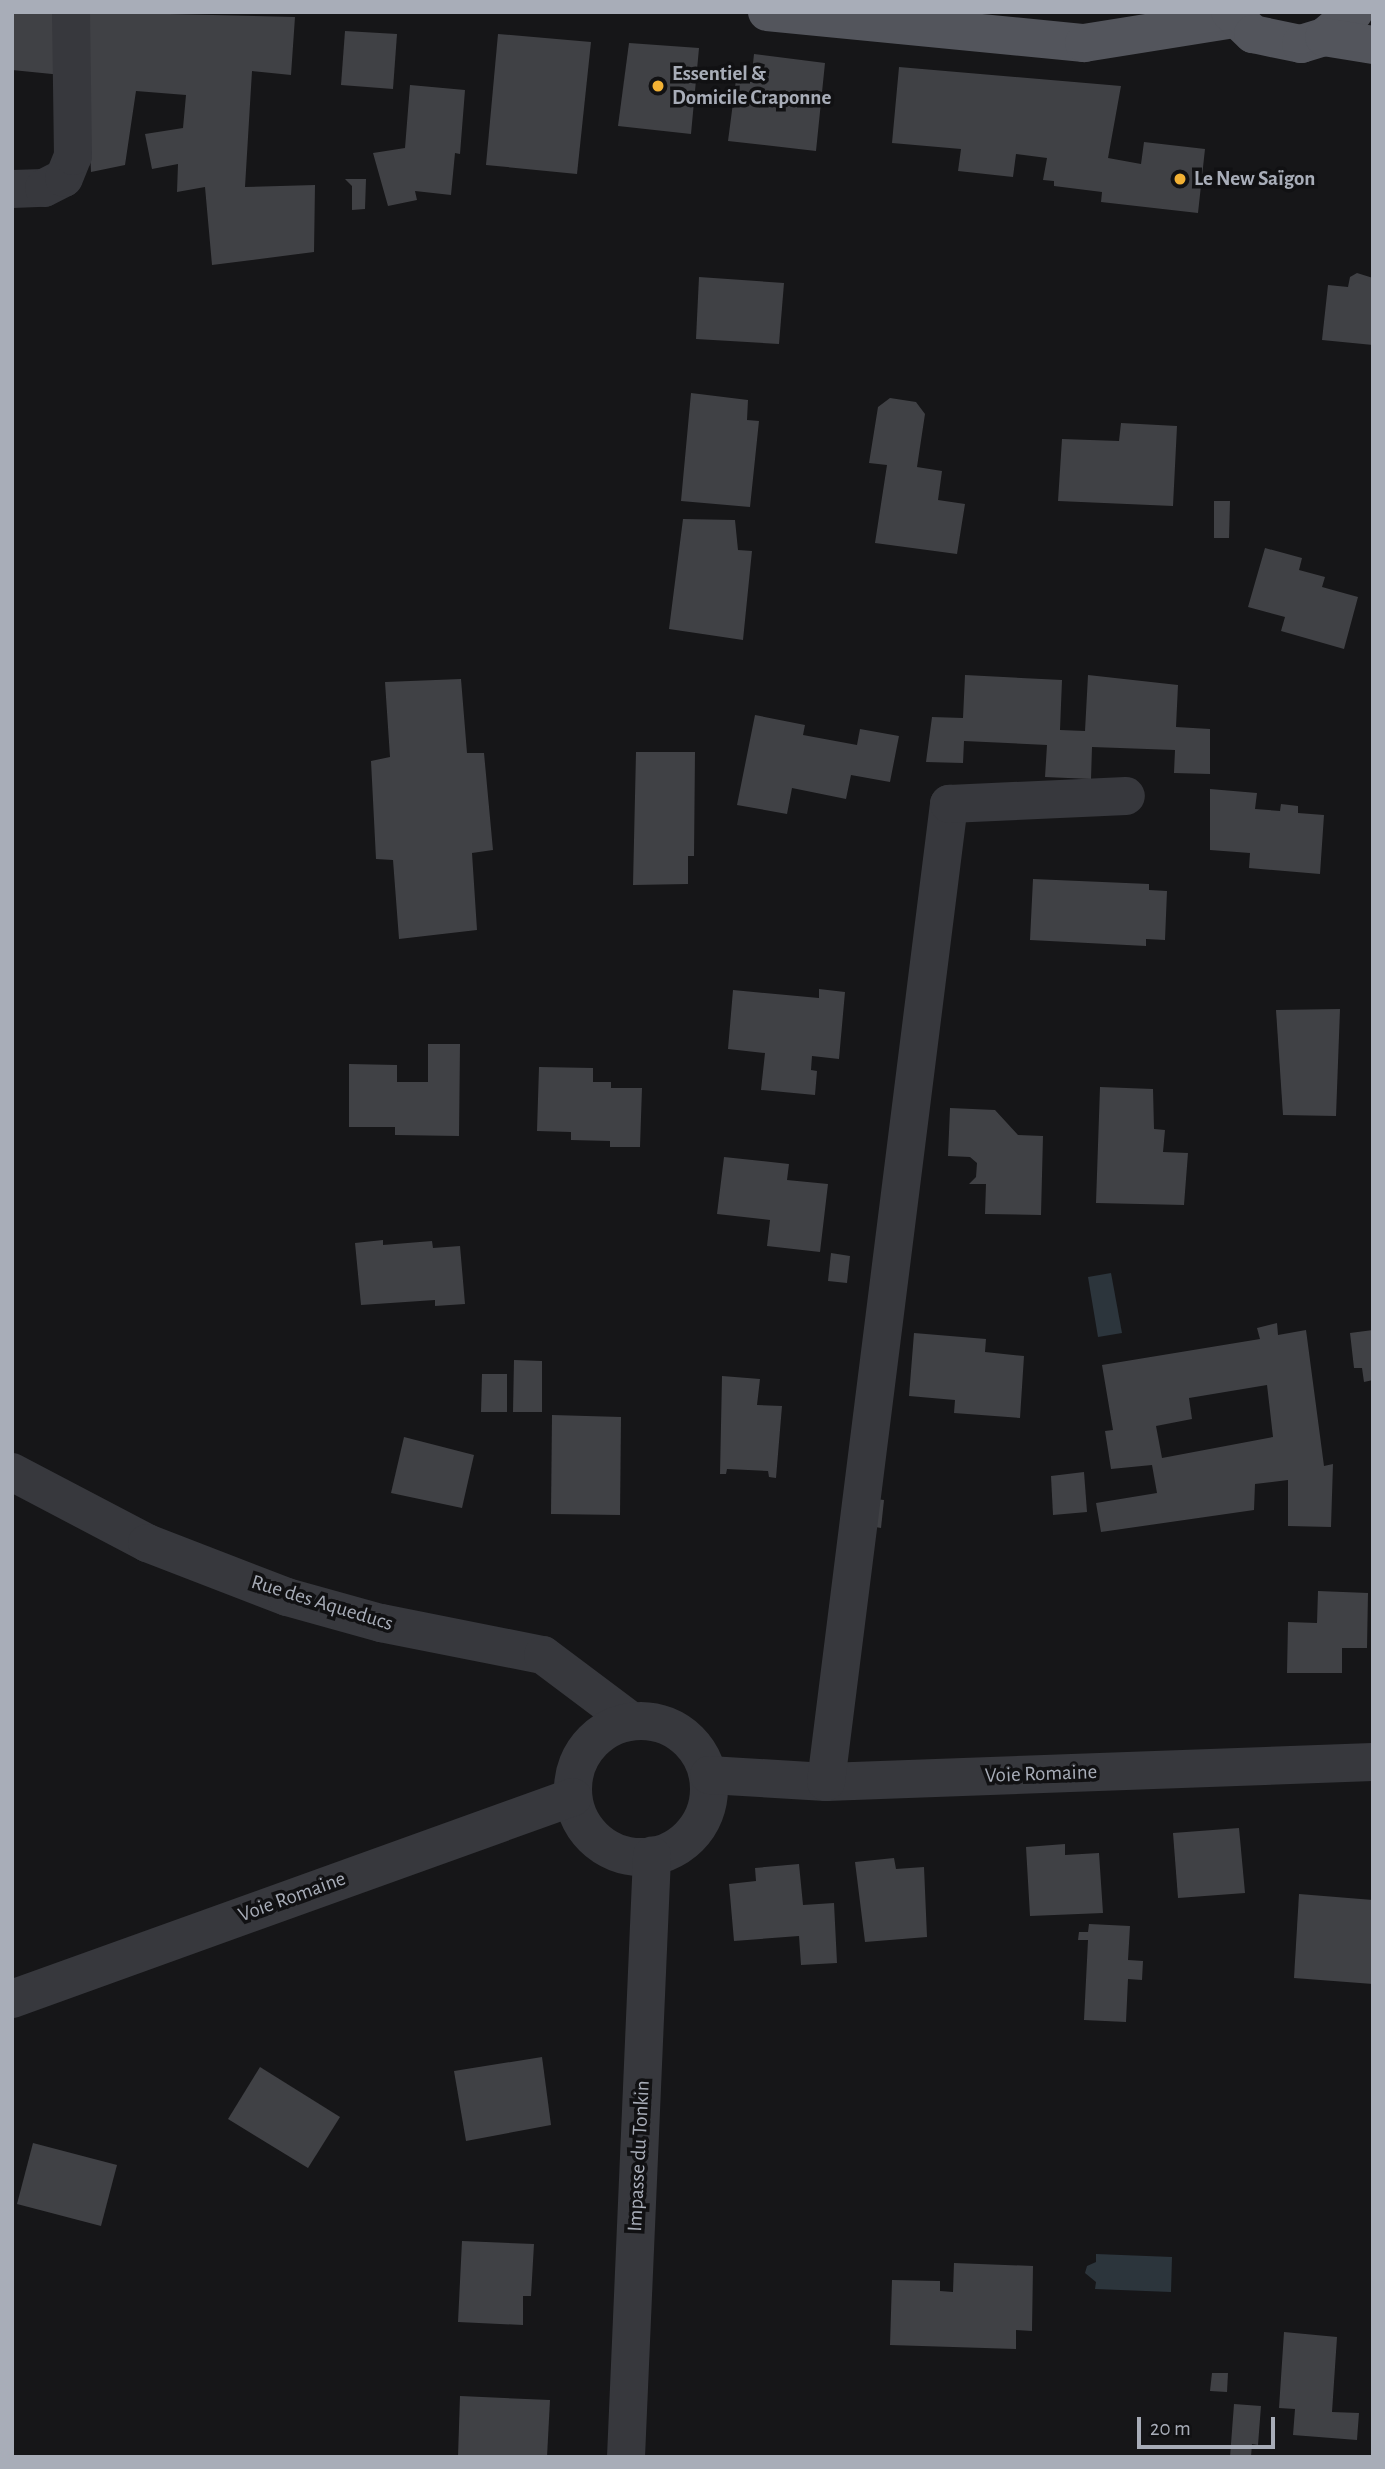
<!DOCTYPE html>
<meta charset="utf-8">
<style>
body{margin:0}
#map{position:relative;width:1385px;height:2469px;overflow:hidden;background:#161618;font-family:"Alegreya Sans",sans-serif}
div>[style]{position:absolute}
.water>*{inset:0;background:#2c353c}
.building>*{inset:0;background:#404145}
.minor>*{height:38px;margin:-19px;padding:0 19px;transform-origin:19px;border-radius:19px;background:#37383d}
.minor>.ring{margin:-19px;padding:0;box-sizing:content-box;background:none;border:38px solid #37383d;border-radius:50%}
.major>*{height:38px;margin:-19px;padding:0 19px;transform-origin:19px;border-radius:19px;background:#53555c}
.dots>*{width:19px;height:19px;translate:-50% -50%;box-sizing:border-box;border:4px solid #111113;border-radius:50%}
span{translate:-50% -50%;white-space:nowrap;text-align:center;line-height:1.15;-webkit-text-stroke:7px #111113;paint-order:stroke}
.poi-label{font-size:21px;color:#a8adb8;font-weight:700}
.left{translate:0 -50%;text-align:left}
.street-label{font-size:21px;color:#a8adb8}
.frame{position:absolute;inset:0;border:14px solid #a8adb8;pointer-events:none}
.scale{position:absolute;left:1137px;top:2417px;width:138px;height:32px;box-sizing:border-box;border:4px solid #a8adb8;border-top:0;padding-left:9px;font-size:21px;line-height:24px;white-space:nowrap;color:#a8adb8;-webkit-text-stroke:5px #111113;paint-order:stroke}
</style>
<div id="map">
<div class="water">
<i style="clip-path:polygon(1111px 1273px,1122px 1333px,1098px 1337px,1088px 1277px)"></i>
<i style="clip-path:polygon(1096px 2254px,1172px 2257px,1171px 2292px,1095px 2289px,1096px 2282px,1085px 2273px,1087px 2266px,1096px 2262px)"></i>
</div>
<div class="building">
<i style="clip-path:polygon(12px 12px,55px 12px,62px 75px,12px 70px)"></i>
<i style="clip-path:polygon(84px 12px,295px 17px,291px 75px,252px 71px,245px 187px,315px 185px,314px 252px,212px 265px,205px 187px,177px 192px,178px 164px,152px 169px,145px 134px,183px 128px,186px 95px,136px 91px,125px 165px,91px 172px)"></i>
<i style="clip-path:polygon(345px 31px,397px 34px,393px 89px,341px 85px)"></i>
<i style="clip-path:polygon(498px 34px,591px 42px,577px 174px,486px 165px)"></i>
<i style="clip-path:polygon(629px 43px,699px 48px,691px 134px,618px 126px)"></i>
<i style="clip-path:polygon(754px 54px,825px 63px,816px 151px,728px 141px,736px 80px,751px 82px)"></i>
<i style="clip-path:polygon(899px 67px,1121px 86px,1108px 158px,1141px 164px,1144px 142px,1205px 149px,1198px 213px,1101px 202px,1102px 192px,1054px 186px,1054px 181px,1043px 180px,1047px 158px,1016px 154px,1013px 177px,958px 171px,961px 149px,892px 143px)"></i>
<i style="clip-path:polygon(410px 85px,465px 90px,460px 154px,455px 153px,451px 195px,415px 191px,417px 200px,388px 206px,373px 153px,405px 148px)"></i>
<i style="clip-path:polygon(345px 179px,366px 179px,365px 209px,352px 210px,352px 186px)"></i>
<i style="clip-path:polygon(1357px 273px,1373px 278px,1373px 345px,1322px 340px,1328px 285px,1348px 287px,1350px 277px)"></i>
<i style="clip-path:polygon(699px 277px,784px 283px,779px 344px,696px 339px)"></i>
<i style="clip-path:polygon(691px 393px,748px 400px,747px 420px,759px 421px,750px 507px,681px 501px)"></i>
<i style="clip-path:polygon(890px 398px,916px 402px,925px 414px,917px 467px,942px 471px,938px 500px,965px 504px,957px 554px,875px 543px,887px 465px,869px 463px,878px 407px)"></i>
<i style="clip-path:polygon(1121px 423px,1177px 426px,1173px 506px,1058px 501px,1062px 439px,1119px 441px)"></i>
<i style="clip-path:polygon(1214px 501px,1230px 501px,1229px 538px,1214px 538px)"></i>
<i style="clip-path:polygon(683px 519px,735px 520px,738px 550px,752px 551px,743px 640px,669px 629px)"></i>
<i style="clip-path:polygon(1265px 548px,1302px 558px,1299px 570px,1325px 577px,1322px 587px,1358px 597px,1344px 649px,1281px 631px,1285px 617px,1248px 607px)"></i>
<i style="clip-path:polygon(965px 675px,1062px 680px,1060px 730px,1085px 731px,1088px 675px,1178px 685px,1176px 727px,1210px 729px,1210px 774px,1174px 773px,1175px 750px,1092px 747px,1091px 779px,1045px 777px,1047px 745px,964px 741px,963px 763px,926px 762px,932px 717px,963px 718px)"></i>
<i style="clip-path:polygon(461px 679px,467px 753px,484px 753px,493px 850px,472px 853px,477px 930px,399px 939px,393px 860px,376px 859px,371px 761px,390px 757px,385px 682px)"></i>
<i style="clip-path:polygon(755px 715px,805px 725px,803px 735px,857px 745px,860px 729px,899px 736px,890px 782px,851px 775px,846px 799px,792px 788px,787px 814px,737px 805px)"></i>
<i style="clip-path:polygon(636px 752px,695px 752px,694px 856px,688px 856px,688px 884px,633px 885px)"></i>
<i style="clip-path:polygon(1210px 789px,1257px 793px,1255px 809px,1280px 811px,1281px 804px,1298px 806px,1298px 813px,1324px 815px,1320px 874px,1249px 868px,1250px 853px,1210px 850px)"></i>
<i style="clip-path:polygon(1033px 879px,1149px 884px,1149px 890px,1167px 891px,1165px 940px,1146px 939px,1146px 946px,1030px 940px)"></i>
<i style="clip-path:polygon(819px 989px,845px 992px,839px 1059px,812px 1056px,811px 1070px,817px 1071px,815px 1095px,761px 1090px,765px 1053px,728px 1049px,733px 990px,819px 998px)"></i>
<i style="clip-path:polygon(1340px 1009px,1336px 1116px,1283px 1115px,1276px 1010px)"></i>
<i style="clip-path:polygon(428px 1044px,460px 1044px,459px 1136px,395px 1135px,395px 1127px,349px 1127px,349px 1064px,397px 1065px,397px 1082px,428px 1082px)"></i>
<i style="clip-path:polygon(539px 1067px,593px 1068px,593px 1082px,611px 1082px,611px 1088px,642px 1088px,640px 1147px,610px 1147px,610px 1141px,571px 1140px,571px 1132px,537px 1131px)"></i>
<i style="clip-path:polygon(1100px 1087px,1153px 1089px,1154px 1129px,1165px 1130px,1163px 1152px,1188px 1153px,1184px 1205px,1096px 1203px)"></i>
<i style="clip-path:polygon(950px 1108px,995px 1110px,1018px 1135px,1043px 1136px,1041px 1215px,985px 1214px,986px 1184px,969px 1184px,976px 1177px,977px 1163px,970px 1157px,948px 1156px)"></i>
<i style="clip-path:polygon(724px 1157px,789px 1164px,787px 1180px,828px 1184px,820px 1252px,767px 1246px,770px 1220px,717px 1214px)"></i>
<i style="clip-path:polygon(383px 1240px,383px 1245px,432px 1241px,433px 1248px,460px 1246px,465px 1304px,435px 1306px,435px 1300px,361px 1305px,355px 1243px)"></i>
<i style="clip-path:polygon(831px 1253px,850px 1256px,847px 1283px,828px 1281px)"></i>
<i style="clip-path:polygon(evenodd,1277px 1323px,1278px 1335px,1306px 1330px,1324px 1466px,1333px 1464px,1331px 1527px,1288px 1526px,1288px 1480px,1255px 1484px,1254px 1510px,1101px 1532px,1096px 1503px,1157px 1493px,1152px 1465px,1111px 1469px,1105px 1431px,1113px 1430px,1102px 1365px,1260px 1339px,1257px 1328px,1277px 1323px,1267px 1385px,1273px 1437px,1162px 1458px,1156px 1426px,1192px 1419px,1189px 1398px,1267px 1385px)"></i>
<i style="clip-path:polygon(1373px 1330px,1373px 1380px,1364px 1382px,1362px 1368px,1354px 1368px,1350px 1333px)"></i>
<i style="clip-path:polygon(914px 1333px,986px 1339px,985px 1352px,1024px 1356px,1020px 1418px,954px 1413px,955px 1400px,909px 1396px)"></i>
<i style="clip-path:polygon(514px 1360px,542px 1361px,542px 1412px,513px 1412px)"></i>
<i style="clip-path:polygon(482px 1374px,507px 1374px,507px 1412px,481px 1412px)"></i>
<i style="clip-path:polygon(722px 1376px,760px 1379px,757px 1405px,782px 1406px,776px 1478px,769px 1477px,768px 1471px,727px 1469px,726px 1474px,720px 1474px)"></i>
<i style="clip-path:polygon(552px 1415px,621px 1417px,620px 1515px,551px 1514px)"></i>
<i style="clip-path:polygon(404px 1437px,474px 1455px,462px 1508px,391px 1493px)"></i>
<i style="clip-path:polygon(1084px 1472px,1087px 1512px,1053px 1515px,1051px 1476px)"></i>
<i style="clip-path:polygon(868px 1498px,884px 1500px,881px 1528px,864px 1525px)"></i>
<i style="clip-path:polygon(1318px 1591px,1368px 1593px,1367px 1648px,1342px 1648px,1342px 1673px,1287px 1673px,1288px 1622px,1317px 1623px)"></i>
<i style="clip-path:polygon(1239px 1828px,1245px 1893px,1178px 1898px,1173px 1833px)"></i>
<i style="clip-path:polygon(1065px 1844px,1065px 1855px,1099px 1853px,1103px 1913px,1030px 1916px,1026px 1847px)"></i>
<i style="clip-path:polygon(894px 1858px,896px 1869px,924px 1867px,927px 1937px,865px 1942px,855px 1862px)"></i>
<i style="clip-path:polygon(799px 1864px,803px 1905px,834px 1903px,837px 1963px,801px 1965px,799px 1936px,734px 1941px,729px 1884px,756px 1881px,755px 1868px)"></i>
<i style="clip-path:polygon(1299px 1894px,1373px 1900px,1373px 1984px,1294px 1978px)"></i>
<i style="clip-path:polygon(1089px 1924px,1130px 1926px,1128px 1960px,1143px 1961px,1142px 1980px,1128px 1979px,1126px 2022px,1084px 2020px,1088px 1940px,1078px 1940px,1079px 1932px,1088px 1932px)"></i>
<i style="clip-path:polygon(542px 2057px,551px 2125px,466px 2141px,454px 2071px)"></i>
<i style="clip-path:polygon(260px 2067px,340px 2117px,308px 2168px,228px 2119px)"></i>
<i style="clip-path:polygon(33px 2143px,117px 2165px,101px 2226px,17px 2204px)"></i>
<i style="clip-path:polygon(462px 2241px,534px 2244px,531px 2296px,523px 2296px,523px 2325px,458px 2322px)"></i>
<i style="clip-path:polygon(954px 2263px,1033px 2266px,1032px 2331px,1016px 2330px,1016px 2349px,890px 2345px,892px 2280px,940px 2281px,940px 2291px,953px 2292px)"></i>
<i style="clip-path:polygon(1284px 2332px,1337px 2337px,1332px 2412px,1359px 2413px,1357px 2440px,1293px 2435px,1295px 2409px,1279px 2408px)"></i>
<i style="clip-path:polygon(1212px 2373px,1228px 2373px,1227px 2392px,1210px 2391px)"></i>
<i style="clip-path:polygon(460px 2396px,550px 2400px,547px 2457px,458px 2457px)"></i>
<i style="clip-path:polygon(1234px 2404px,1261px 2406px,1258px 2445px,1252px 2444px,1251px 2457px,1230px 2457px)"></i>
</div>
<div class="minor">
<i style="left:12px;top:189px;width:32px;rotate:-2deg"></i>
<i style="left:44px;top:188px;width:22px;rotate:-27deg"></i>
<i style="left:64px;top:178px;width:24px;rotate:-68deg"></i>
<i style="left:73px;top:156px;width:144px;rotate:-90.8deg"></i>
<i style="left:12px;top:1472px;width:153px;rotate:27.7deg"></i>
<i style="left:147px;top:1543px;width:150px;rotate:21.1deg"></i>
<i style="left:287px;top:1597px;width:98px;rotate:15.5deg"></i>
<i style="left:381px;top:1623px;width:165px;rotate:11.2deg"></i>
<i style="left:543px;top:1655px;width:110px;rotate:36.9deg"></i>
<i class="ring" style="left:573px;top:1721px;width:98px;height:98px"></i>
<i style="left:709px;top:1775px;width:117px;rotate:3.4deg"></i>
<i style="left:826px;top:1782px;width:547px;rotate:-2.09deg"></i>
<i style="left:826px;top:1782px;width:986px;rotate:-82.83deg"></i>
<i style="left:949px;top:804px;width:177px;rotate:-2.6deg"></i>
<i style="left:12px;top:1999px;width:596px;rotate:-19.8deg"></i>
<i style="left:626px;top:2457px;width:602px;rotate:-87.52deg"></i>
</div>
<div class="major">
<i style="left:767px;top:12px;width:319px;rotate:5.6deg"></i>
<i style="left:1084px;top:43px;width:152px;rotate:-9.1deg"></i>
<i style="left:1230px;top:12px;width:32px;rotate:44deg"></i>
<i style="left:1253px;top:34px;width:49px;rotate:11.8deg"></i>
<i style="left:1301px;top:44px;width:24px;rotate:-17deg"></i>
<i style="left:1324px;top:37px;width:39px;rotate:-40deg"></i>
<i style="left:1324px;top:37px;width:50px;rotate:9.3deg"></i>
</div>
<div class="dots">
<i style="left:658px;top:86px;background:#f2b134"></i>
<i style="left:1180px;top:179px;background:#f2b134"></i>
</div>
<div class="poi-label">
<span class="left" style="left:672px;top:86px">Essentiel &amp;<br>Domicile Craponne</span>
<span class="left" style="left:1194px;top:179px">Le New Saïgon</span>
</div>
<div class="street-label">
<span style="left:322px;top:1603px;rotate:17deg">Rue des Aqueducs</span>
<span style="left:1041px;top:1774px;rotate:-2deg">Voie Romaine</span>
<span style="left:292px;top:1897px;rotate:-20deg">Voie Romaine</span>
<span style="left:639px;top:2156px;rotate:-87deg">Impasse du Tonkin</span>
</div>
<div class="frame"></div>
<div class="scale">20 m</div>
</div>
